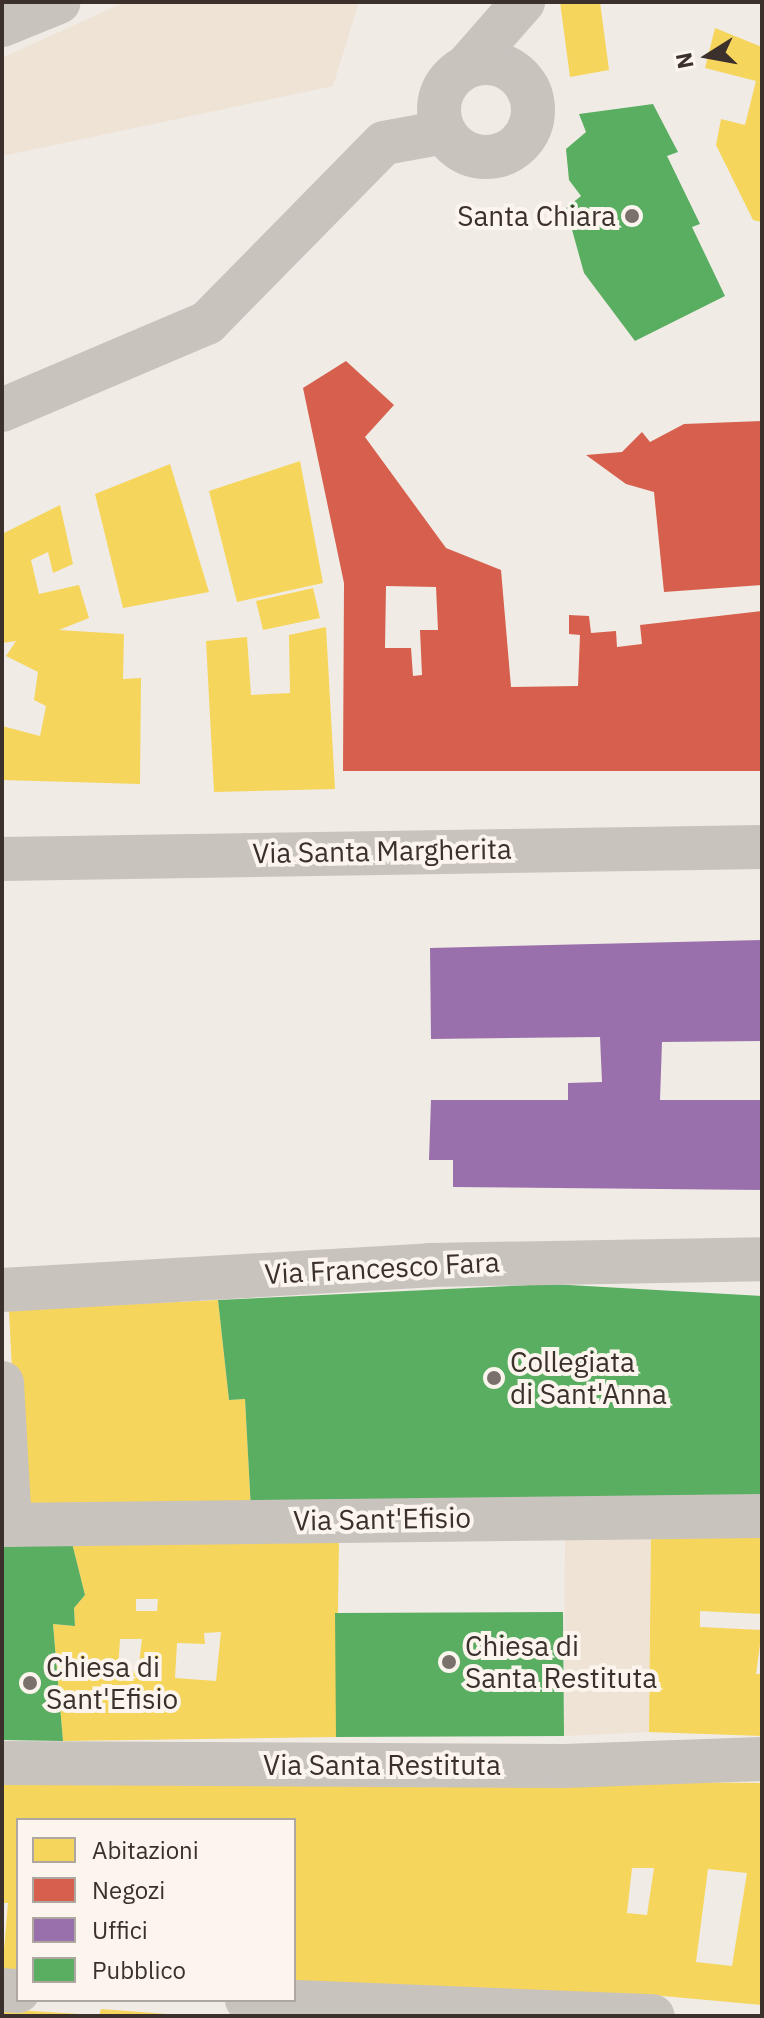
<!DOCTYPE html>
<style>
body{margin:0}
#map{position:relative;width:764px;height:2018px;overflow:hidden;background:#f0ebe5;font-family:"IBM Plex Sans",sans-serif}
div>[style]{position:absolute}
.plaza>*{inset:0;background:#eee3d5}
.homes>*{inset:0;background:#f6d55c}
.shops>*{inset:0;background:#d6604d}
.offices>*{inset:0;background:#9970ab}
.public>*{inset:0;background:#5aae61}
.pedestrian>*{height:44px;margin:-22px;padding:0 22px;transform-origin:22px;border-radius:22px;background:#c9c3be}
.minor>*{height:44px;margin:-22px;padding:0 22px;transform-origin:22px;border-radius:22px;background:#c9c3be}
.minor>.ring{margin:-22px;padding:0;box-sizing:content-box;background:none;border:44px solid #c9c3be;border-radius:50%}
.tertiary>*{height:44px;margin:-22px;padding:0 22px;transform-origin:22px;border-radius:22px;background:#c9c3be}
.dots>*{width:22px;height:22px;translate:-50% -50%;box-sizing:border-box;border:4px solid #fbf5ee;border-radius:50%}
span{translate:-50% -50%;white-space:nowrap;text-align:center;line-height:1.15;-webkit-text-stroke:8px #fbf5ee;paint-order:stroke}
.poi-label{font-size:28px;color:#3b302b}
.right{translate:-100% -50%;text-align:right}
.left{translate:0 -50%;text-align:left}
.street-label{font-size:28px;color:#3b302b}
.frame{position:absolute;inset:0;border:4px solid #3b302b;pointer-events:none}
.legend{position:absolute;left:16px;top:1818px;width:280px;height:184px;box-sizing:border-box;background:#fbf5ee;border:2px solid #aea6a0;margin:0;padding:10px 14px;list-style:none;font-size:24px;color:#3b302b}
.legend li{display:flex;align-items:center;gap:16px;height:40px}
.legend b{width:40px;border:2px solid #aea6a0}
.north{position:absolute;left:668px;top:16px;width:80px;height:80px;-webkit-text-stroke:6px #fbf5ee;paint-order:stroke;rotate:259deg;font-size:22px;font-weight:700;line-height:32px;text-align:center;color:#3b302b}
.north::after{content:'';display:block;margin:auto;width:28px;height:36px;background:#3b302b;clip-path:polygon(50% 0,100% 100%,50% 72%,0 100%)}
</style>
<div id="map">
<div class="plaza">
<i style="clip-path:polygon(125px 2px,359px 2px,333px 86px,2px 156px,2px 58px)"></i>
<i style="clip-path:polygon(651px 1517px,649px 1732px,564px 1736px,565px 1535px)"></i>
</div>
<div class="homes">
<i style="clip-path:polygon(560px 2px,600px 2px,609px 70px,570px 77px)"></i>
<i style="clip-path:polygon(715px 28px,762px 47px,762px 222px,753px 220px,716px 145px,721px 119px,745px 125px,756px 81px,705px 68px)"></i>
<i style="clip-path:polygon(300px 461px,323px 583px,237px 602px,209px 491px)"></i>
<i style="clip-path:polygon(170px 464px,209px 592px,123px 608px,95px 494px)"></i>
<i style="clip-path:polygon(60px 505px,73px 564px,53px 573px,48px 552px,31px 560px,39px 594px,79px 585px,89px 618px,59px 630px,124px 634px,123px 679px,141px 678px,140px 784px,2px 780px,2px 726px,40px 736px,46px 706px,34px 700px,38px 672px,6px 656px,16px 641px,2px 643px,2px 534px)"></i>
<i style="clip-path:polygon(313px 588px,320px 618px,263px 630px,256px 601px)"></i>
<i style="clip-path:polygon(326px 627px,335px 789px,214px 792px,206px 641px,247px 637px,251px 695px,290px 693px,289px 635px)"></i>
<i style="clip-path:polygon(218px 1300px,229px 1400px,245px 1399px,251px 1510px,19px 1513px,9px 1310px)"></i>
<i style="clip-path:polygon(651px 1530px,762px 1532px,762px 1614px,700px 1611px,700px 1627px,762px 1630px,756px 1674px,762px 1674px,762px 1736px,649px 1732px)"></i>
<i style="clip-path:polygon(evenodd,339px 1541px,336px 1737px,63px 1741px,53px 1624px,75px 1626px,74px 1608px,85px 1595px,72px 1543px,339px 1541px,136px 1599px,158px 1599px,157px 1611px,136px 1611px,136px 1599px,339px 1541px,221px 1632px,216px 1681px,175px 1678px,177px 1643px,205px 1644px,204px 1633px,221px 1632px,339px 1541px,120px 1639px,142px 1639px,138px 1671px,118px 1671px,120px 1639px)"></i>
<i style="clip-path:polygon(evenodd,2px 1775px,762px 1783px,762px 2005px,652px 1995px,294px 1989px,294px 1820px,18px 1820px,18px 1975px,2px 1974px,8px 1903px,2px 1903px,2px 1775px,632px 1868px,654px 1868px,647px 1915px,627px 1913px,632px 1868px,2px 1775px,708px 1869px,747px 1873px,732px 1966px,696px 1962px,708px 1869px)"></i>
<i style="clip-path:polygon(2px 2009px,79px 2014px,79px 2016px,2px 2016px)"></i>
<i style="clip-path:polygon(101px 2009px,167px 2014px,167px 2016px,99px 2016px)"></i>
</div>
<div class="shops">
<i style="clip-path:polygon(evenodd,346px 361px,394px 405px,365px 437px,446px 548px,501px 570px,511px 687px,578px 686px,580px 635px,569px 634px,569px 615px,589px 616px,591px 633px,616px 631px,617px 647px,642px 644px,640px 625px,762px 611px,762px 771px,343px 771px,344px 583px,303px 388px,346px 361px,386px 586px,436px 587px,438px 630px,420px 630px,422px 675px,413px 676px,411px 648px,385px 648px,386px 586px)"></i>
<i style="clip-path:polygon(762px 421px,762px 585px,664px 592px,654px 492px,626px 484px,586px 455px,622px 452px,642px 432px,650px 442px,684px 424px)"></i>
</div>
<div class="offices">
<i style="clip-path:polygon(762px 940px,762px 1041px,662px 1042px,660px 1100px,762px 1100px,762px 1190px,453px 1187px,453px 1160px,429px 1160px,431px 1100px,568px 1100px,568px 1083px,602px 1082px,600px 1037px,431px 1039px,430px 948px)"></i>
</div>
<div class="public">
<i style="clip-path:polygon(653px 104px,678px 152px,667px 156px,700px 224px,692px 227px,725px 296px,635px 341px,584px 273px,566px 208px,581px 196px,569px 180px,566px 149px,586px 132px,579px 114px)"></i>
<i style="clip-path:polygon(551px 1284px,762px 1296px,762px 1501px,251px 1510px,245px 1399px,229px 1400px,218px 1300px)"></i>
<i style="clip-path:polygon(72px 1543px,85px 1595px,74px 1608px,75px 1626px,53px 1624px,63px 1741px,2px 1740px,2px 1547px)"></i>
<i style="clip-path:polygon(563px 1612px,564px 1736px,336px 1737px,335px 1613px)"></i>
</div>
<div class="pedestrian">
<i style="left:2px;top:1290px;width:429px;rotate:-3.3deg"></i>
<i style="left:2px;top:1383px;width:142px;rotate:86.8deg"></i>
<i style="left:2px;top:1525px;width:760px;rotate:-0.68deg"></i>
<i style="left:2px;top:1763px;width:562px;rotate:0.31deg"></i>
<i style="left:564px;top:1766px;width:198px;rotate:-2deg"></i>
<i style="left:2px;top:1990px;width:16px;rotate:4deg"></i>
<i style="left:247px;top:2000px;width:406px;rotate:2.3deg"></i>
</div>
<div class="minor">
<i style="left:2px;top:25px;width:61px;rotate:-22deg"></i>
<i class="ring" style="left:439px;top:63px;width:50px;height:50px"></i>
<i style="left:468px;top:65px;width:84px;rotate:-48.9deg"></i>
<i style="left:2px;top:410px;width:223px;rotate:-23deg"></i>
<i style="left:207px;top:323px;width:252px;rotate:-45.5deg"></i>
<i style="left:384px;top:143px;width:61px;rotate:-10.4deg"></i>
<i style="left:430px;top:1265px;width:332px;rotate:-1deg"></i>
</div>
<div class="tertiary">
<i style="left:2px;top:859px;width:760px;rotate:-0.9deg"></i>
</div>
<div class="dots">
<i style="left:632px;top:216px;background:#7a716c"></i>
<i style="left:494px;top:1378px;background:#7a716c"></i>
<i style="left:449px;top:1662px;background:#7a716c"></i>
<i style="left:30px;top:1683px;background:#7a716c"></i>
</div>
<div class="poi-label">
<span class="right" style="left:616px;top:216px">Santa Chiara</span>
<span class="left" style="left:510px;top:1378px">Collegiata<br>di Sant'Anna</span>
<span class="left" style="left:465px;top:1662px">Chiesa di<br>Santa Restituta</span>
<span class="left" style="left:46px;top:1683px">Chiesa di<br>Sant'Efisio</span>
</div>
<div class="street-label">
<span style="left:382px;top:851px;rotate:-1deg">Via Santa Margherita</span>
<span style="left:382px;top:1268px;rotate:-3deg">Via Francesco Fara</span>
<span style="left:382px;top:1519px;rotate:-1deg">Via Sant'Efisio</span>
<span style="left:382px;top:1765px">Via Santa Restituta</span>
</div>
<div class="frame"></div>
<ul class="legend">
<li><b style="height:22px;background:#f6d55c"></b>Abitazioni</li>
<li><b style="height:22px;background:#d6604d"></b>Negozi</li>
<li><b style="height:22px;background:#9970ab"></b>Uffici</li>
<li><b style="height:22px;background:#5aae61"></b>Pubblico</li>
</ul>
<div class="north">N</div>
</div>
